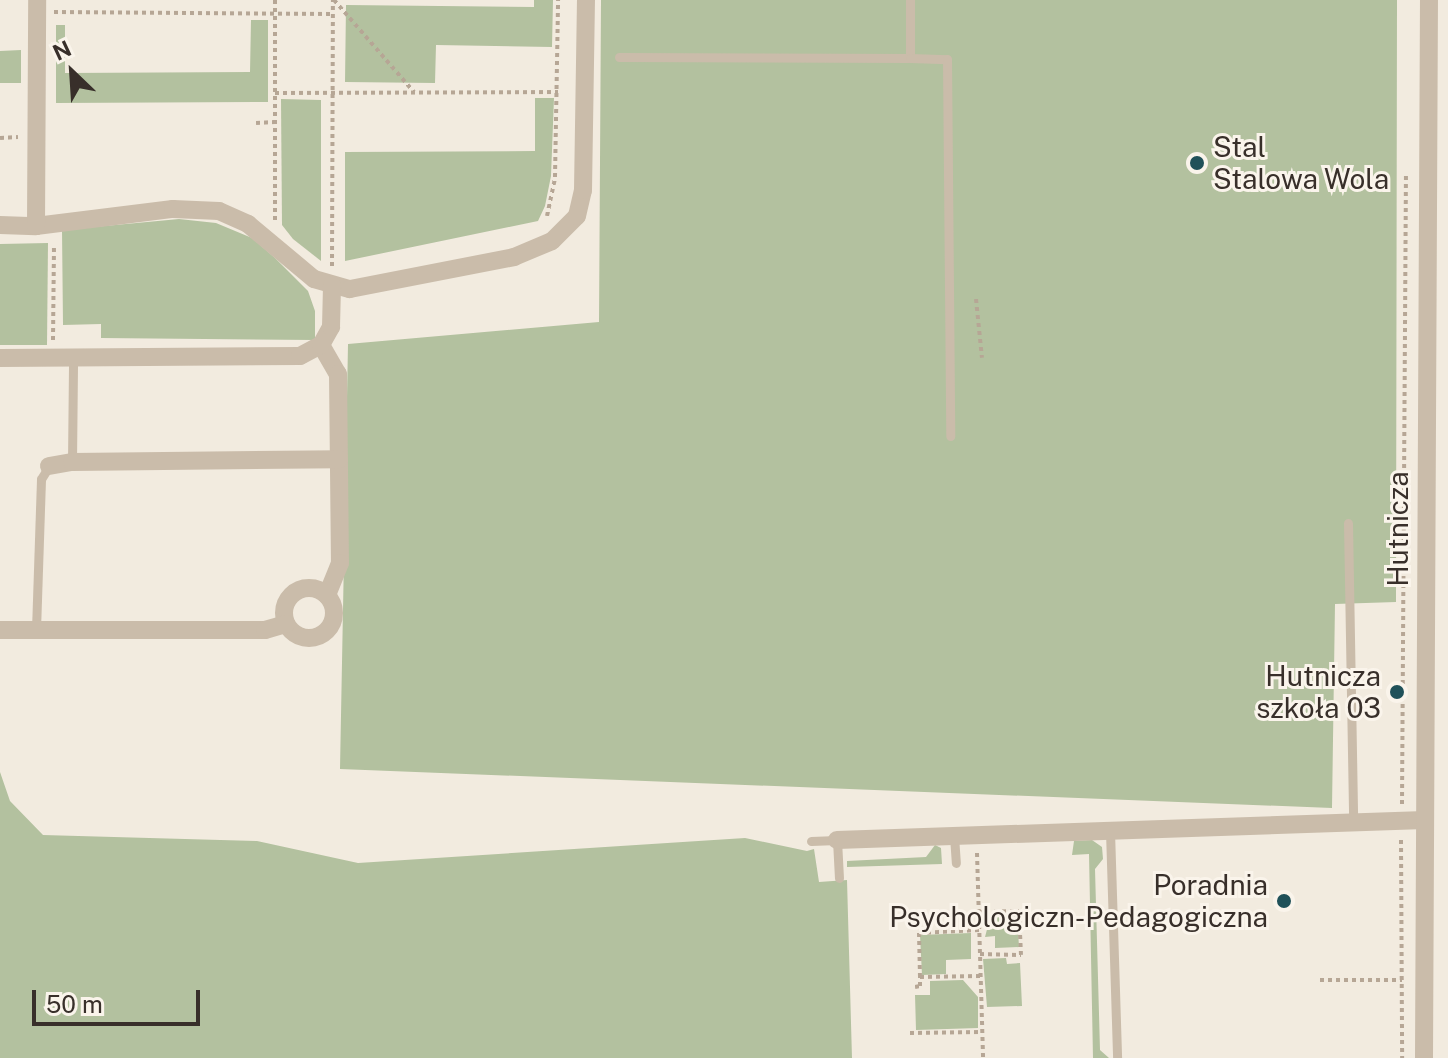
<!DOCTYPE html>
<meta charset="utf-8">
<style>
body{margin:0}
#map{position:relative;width:1448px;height:1058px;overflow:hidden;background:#f2ebdf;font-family:"Public Sans",sans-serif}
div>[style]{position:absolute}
.green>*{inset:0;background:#b3c19f}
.path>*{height:4px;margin-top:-2px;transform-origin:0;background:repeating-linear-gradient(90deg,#b6a695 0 4px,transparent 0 8px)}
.service>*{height:9px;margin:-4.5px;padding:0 4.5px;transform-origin:4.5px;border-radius:4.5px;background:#cabcaa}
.minor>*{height:18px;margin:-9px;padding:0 9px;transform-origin:9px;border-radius:9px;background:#cabcaa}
.minor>.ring{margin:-9px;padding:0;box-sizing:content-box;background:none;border:18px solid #cabcaa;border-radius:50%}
.dots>*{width:22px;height:22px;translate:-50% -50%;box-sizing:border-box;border:4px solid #faf4eb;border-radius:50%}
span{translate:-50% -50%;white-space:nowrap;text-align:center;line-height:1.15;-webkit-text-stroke:6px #faf4eb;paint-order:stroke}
.poi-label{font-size:28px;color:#382f2a}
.left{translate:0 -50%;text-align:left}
.right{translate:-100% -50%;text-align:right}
.street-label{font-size:28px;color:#382f2a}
.north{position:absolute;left:32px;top:32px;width:80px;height:80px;-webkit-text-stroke:6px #faf4eb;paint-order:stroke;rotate:335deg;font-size:22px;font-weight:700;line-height:32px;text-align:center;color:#382f2a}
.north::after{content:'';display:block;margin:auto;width:28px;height:36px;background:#382f2a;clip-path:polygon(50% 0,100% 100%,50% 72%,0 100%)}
.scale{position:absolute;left:32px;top:990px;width:168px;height:36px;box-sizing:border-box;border:4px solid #382f2a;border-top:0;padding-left:10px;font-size:24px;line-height:28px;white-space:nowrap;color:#382f2a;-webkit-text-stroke:6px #faf4eb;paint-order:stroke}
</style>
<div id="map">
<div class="green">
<i style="clip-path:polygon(534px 0,553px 0,552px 47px,436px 45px,435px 83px,345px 82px,346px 5px,534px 7px)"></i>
<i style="clip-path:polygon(601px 0,1397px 0,1396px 602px,1335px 604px,1332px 808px,340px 769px,348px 344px,599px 322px)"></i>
<i style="clip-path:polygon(251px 20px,268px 20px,268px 102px,56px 103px,56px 25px,65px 25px,65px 73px,250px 72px)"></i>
<i style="clip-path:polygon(21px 50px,21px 83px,0 83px,0 51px)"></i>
<i style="clip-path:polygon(535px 98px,554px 98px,551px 176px,545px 206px,538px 221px,345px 261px,345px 152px,535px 151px)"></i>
<i style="clip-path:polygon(281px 99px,321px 100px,321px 261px,293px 239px,282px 225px)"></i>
<i style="clip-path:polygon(179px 219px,216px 223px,252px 238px,275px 258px,308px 291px,315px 311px,315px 340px,101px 338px,101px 324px,63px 325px,62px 230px)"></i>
<i style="clip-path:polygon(48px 243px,47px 345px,0 345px,0 244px)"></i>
<i style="clip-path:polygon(0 772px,10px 801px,43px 835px,257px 841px,358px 863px,745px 838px,807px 851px,814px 849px,819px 882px,847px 880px,852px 1058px,0 1058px)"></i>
<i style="clip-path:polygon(1092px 840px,1102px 847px,1103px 859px,1095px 869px,1100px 1050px,1109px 1058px,1093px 1058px,1089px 854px,1072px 855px,1074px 841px)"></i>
<i style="clip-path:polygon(935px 845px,941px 848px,942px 864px,847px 867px,847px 861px,926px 857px)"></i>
<i style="clip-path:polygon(1017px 913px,1019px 947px,995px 948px,995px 936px,985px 937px,991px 914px)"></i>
<i style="clip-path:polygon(971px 933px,971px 959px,946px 960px,946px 974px,922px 975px,920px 935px)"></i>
<i style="clip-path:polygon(1006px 958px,1007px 964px,1020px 963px,1022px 1006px,987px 1007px,983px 959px)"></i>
<i style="clip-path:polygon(963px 980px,978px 997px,978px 1028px,916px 1030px,915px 995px,930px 995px,930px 981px)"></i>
</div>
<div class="path">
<i style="left:334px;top:0;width:122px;rotate:49deg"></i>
<i style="left:54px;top:12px;width:279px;rotate:0.4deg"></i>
<i style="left:275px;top:93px;width:283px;rotate:-0.2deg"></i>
<i style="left:256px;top:123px;width:19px;rotate:-3deg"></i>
<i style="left:0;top:138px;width:18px;rotate:-3deg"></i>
<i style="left:547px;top:216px;width:40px;rotate:-78deg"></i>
<i style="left:555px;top:177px;width:177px;rotate:-89deg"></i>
<i style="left:275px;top:220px;width:220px;rotate:-90deg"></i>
<i style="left:332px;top:266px;width:266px;rotate:-89.8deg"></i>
<i style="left:976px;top:299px;width:59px;rotate:84.2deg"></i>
<i style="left:53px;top:340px;width:96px;rotate:-89.4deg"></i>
<i style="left:1402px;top:804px;width:632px;rotate:-89.64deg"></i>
<i style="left:1401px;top:840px;width:218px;rotate:89.7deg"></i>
<i style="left:977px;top:853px;width:205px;rotate:88.3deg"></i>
<i style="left:978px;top:912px;width:41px;rotate:-1.4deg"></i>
<i style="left:1019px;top:911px;width:44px;rotate:87.4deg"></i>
<i style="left:980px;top:954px;width:41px;rotate:1.4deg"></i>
<i style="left:920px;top:977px;width:44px;rotate:-91.3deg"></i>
<i style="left:919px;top:933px;width:60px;rotate:-2.9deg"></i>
<i style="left:1320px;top:980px;width:82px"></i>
<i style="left:915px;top:987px;width:5px;rotate:-11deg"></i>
<i style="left:920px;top:986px;width:9px;rotate:-90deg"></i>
<i style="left:920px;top:977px;width:60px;rotate:-1deg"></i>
<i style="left:910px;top:1033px;width:71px;rotate:-0.8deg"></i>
</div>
<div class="service">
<i style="left:619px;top:57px;width:291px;rotate:0.2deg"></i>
<i style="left:910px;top:58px;width:58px;rotate:-90deg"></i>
<i style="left:910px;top:58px;width:37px;rotate:2deg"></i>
<i style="left:947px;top:59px;width:377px;rotate:89.5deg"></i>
<i style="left:72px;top:462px;width:104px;rotate:-89.4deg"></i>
<i style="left:1348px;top:523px;width:298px;rotate:89deg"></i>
<i style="left:36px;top:630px;width:151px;rotate:-88.1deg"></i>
<i style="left:41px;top:479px;width:15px;rotate:-58deg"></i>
<i style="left:1110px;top:831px;width:227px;rotate:88.2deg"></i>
<i style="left:954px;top:836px;width:27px;rotate:86deg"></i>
<i style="left:811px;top:841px;width:26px;rotate:-2deg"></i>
<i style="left:837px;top:840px;width:38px;rotate:87deg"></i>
</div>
<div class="minor">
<i style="left:0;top:225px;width:36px;rotate:2deg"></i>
<i style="left:36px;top:226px;width:138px;rotate:-7.1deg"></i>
<i style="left:173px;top:209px;width:46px;rotate:2.5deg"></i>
<i style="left:219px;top:211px;width:32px;rotate:24deg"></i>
<i style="left:248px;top:224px;width:86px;rotate:39.8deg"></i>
<i style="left:314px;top:279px;width:37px;rotate:16deg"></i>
<i style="left:350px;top:289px;width:167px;rotate:-11deg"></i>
<i style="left:514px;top:257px;width:41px;rotate:-22.8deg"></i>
<i style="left:552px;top:241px;width:35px;rotate:-45deg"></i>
<i style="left:577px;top:216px;width:27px;rotate:-77deg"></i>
<i style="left:583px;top:190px;width:190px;rotate:-89.1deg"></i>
<i style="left:36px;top:226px;width:226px;rotate:-89.7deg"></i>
<i style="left:321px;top:345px;width:34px;rotate:60deg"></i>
<i style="left:338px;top:374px;width:189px;rotate:89.4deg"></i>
<i style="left:340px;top:563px;width:35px;rotate:112deg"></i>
<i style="left:0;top:358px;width:300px;rotate:-0.4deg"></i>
<i style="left:300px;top:356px;width:24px;rotate:-28deg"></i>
<i style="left:321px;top:345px;width:21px;rotate:-61deg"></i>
<i style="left:331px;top:327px;width:42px;rotate:-88.6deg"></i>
<i style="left:49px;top:466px;width:23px;rotate:-10deg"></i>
<i style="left:72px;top:462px;width:267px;rotate:-0.6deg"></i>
<i class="ring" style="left:284px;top:588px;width:32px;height:32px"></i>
<i style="left:0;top:630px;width:265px"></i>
<i style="left:265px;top:630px;width:22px;rotate:-16deg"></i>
<i style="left:837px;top:840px;width:588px;rotate:-1.95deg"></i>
<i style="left:1424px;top:1058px;width:1058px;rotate:-89.73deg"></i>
</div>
<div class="dots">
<i style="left:1197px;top:163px;background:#205159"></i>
<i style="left:1397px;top:692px;background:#205159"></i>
<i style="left:1284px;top:901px;background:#205159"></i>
</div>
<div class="poi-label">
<span class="left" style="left:1213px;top:163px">Stal<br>Stalowa Wola</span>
<span class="right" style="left:1381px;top:692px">Hutnicza<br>szkoła 03</span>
<span class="right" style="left:1268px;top:901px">Poradnia<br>Psychologiczn-Pedagogiczna</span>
</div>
<div class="street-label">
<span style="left:1398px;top:529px;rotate:-90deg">Hutnicza</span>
</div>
<div class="north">N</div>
<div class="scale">50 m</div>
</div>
